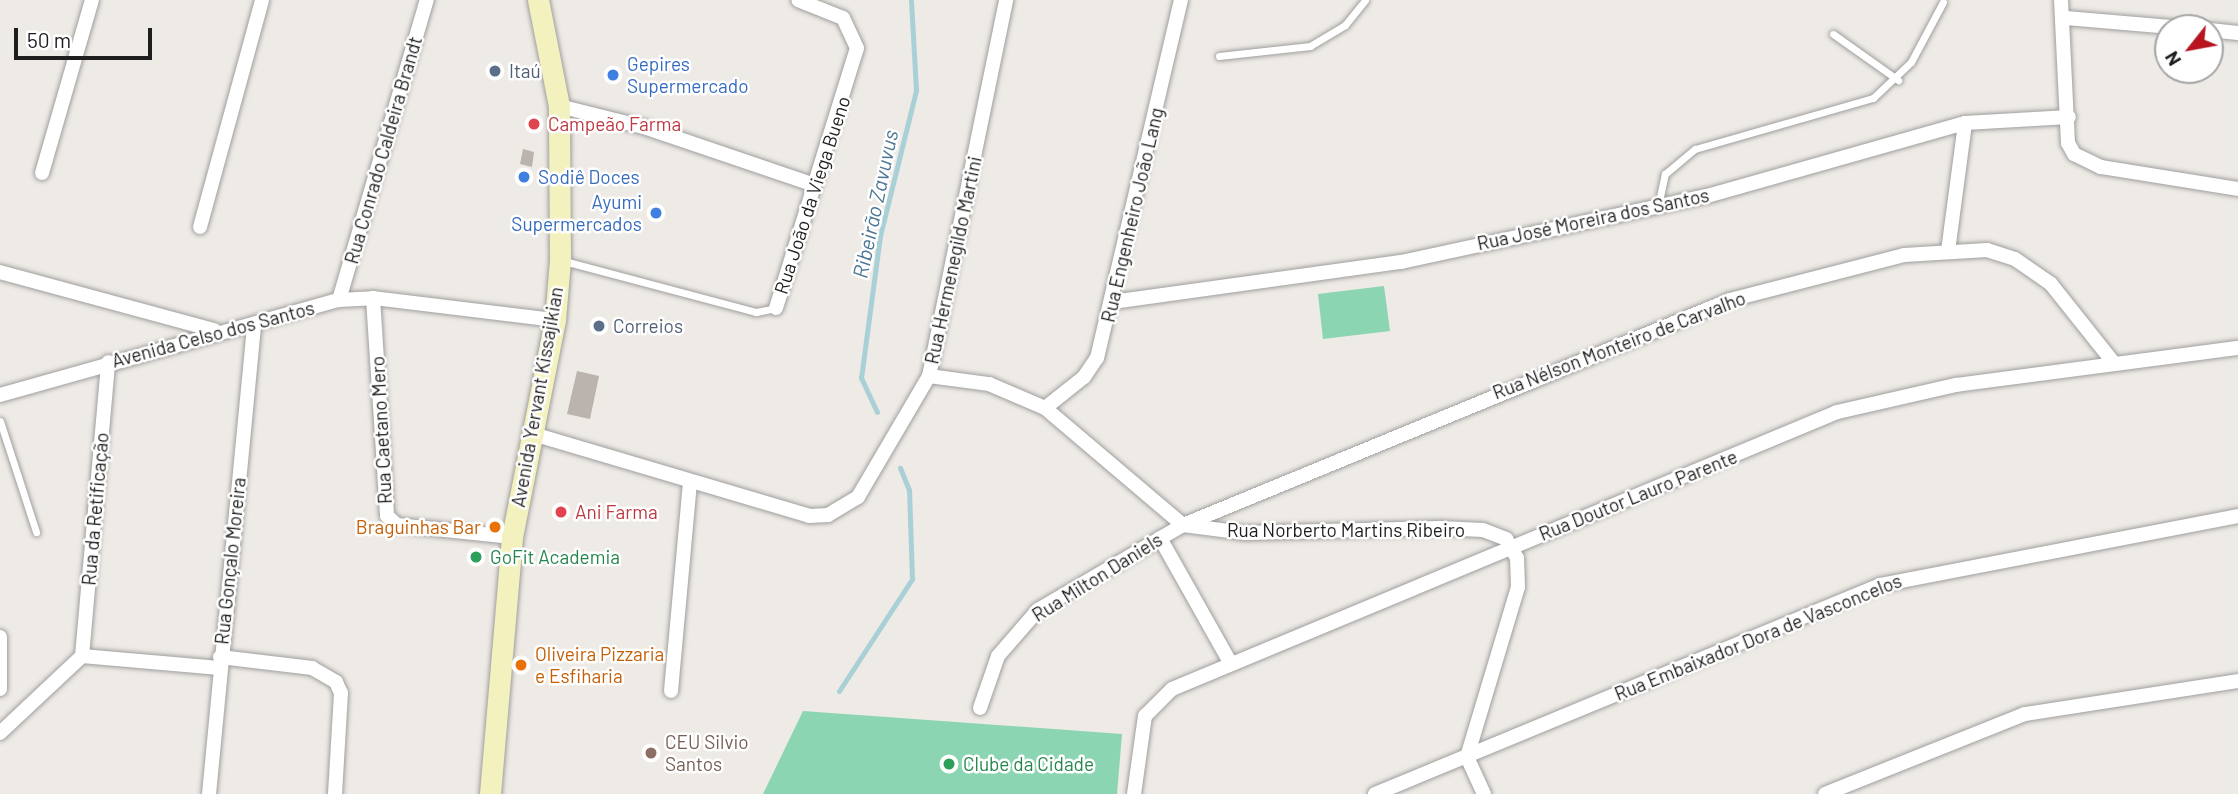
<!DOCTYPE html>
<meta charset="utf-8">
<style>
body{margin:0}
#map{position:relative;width:2238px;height:794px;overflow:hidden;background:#eeeae5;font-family:Barlow,sans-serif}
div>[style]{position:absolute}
.pitch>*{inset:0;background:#8bd5b3}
.stream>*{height:5px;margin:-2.5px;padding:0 2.5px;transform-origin:2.5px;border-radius:2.5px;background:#aad0d7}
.building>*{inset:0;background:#bbb3ae}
.roads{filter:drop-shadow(0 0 2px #9f9f9f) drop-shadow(0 0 2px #9f9f9f)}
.service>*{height:7px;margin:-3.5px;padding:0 3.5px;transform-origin:3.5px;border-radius:3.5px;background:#fff}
.minor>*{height:14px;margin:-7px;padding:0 7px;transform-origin:7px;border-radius:7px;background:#fff}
.secondary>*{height:21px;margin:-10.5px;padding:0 10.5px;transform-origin:10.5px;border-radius:10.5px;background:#f3f2be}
.dots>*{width:19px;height:19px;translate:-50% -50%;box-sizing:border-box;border:4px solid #fff;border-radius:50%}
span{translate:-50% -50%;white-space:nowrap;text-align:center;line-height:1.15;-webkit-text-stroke:5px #fff;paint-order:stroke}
.shop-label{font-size:19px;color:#366cbe}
.left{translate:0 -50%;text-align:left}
.right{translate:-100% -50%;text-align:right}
.service-label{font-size:19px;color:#4e5e75}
.health-label{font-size:19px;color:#be3a42}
.street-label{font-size:19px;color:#1e1e1e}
.food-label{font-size:19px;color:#c56008}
.leisure-label{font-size:19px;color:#27864d}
.education-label{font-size:19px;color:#785e54}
.water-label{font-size:21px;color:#4d7795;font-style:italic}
.north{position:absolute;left:2154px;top:14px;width:70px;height:70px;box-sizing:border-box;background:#fff;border:2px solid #a5a5a5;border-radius:50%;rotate:239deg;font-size:19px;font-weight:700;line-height:28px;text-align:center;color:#1e1e1e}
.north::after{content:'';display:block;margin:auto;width:24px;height:32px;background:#b81420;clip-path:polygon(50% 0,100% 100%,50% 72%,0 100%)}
.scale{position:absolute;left:14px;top:28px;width:138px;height:32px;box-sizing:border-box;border:4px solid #1e1e1e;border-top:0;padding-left:9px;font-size:21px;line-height:24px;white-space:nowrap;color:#1e1e1e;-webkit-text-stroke:5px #fff;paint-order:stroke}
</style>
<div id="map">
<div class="pitch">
<i style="clip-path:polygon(1384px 286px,1390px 331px,1323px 339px,1318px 294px)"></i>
<i style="clip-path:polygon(803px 711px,1122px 734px,1117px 794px,763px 794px)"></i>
</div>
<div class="stream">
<i style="left:877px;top:412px;width:38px;rotate:-115deg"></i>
<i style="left:861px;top:378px;width:143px;rotate:-82.4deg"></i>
<i style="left:880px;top:236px;width:150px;rotate:-76.1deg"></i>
<i style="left:916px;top:90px;width:90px;rotate:-93.2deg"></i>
<i style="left:839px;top:691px;width:134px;rotate:-56.9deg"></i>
<i style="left:912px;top:579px;width:89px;rotate:-91.9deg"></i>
<i style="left:909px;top:490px;width:24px;rotate:-112deg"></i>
</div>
<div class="building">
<i style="clip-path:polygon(523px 149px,534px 152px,532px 167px,520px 164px)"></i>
<i style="clip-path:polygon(577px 371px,599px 376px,590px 419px,567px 414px)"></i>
</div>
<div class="roads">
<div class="service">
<i style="left:1833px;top:34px;width:80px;rotate:35.3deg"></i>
<i style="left:1219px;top:56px;width:92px;rotate:-6.3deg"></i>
<i style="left:1310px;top:46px;width:41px;rotate:-31deg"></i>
<i style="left:1345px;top:25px;width:32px;rotate:-51deg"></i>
<i style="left:1658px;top:206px;width:33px;rotate:-78deg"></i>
<i style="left:1665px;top:174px;width:39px;rotate:-40deg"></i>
<i style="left:1695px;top:149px;width:185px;rotate:-16deg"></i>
<i style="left:1873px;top:98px;width:52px;rotate:-43.5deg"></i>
<i style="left:1911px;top:62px;width:68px;rotate:-61.9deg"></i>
<i style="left:564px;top:261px;width:199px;rotate:14.9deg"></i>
<i style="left:756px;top:312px;width:20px;rotate:-11deg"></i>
<i style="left:0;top:421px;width:117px;rotate:72deg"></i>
</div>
<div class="minor">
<i style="left:2061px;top:0;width:143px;rotate:87.2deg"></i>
<i style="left:2068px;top:143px;width:13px;rotate:61deg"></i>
<i style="left:2074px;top:154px;width:30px;rotate:26deg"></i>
<i style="left:2101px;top:167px;width:139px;rotate:9.1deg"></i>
<i style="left:2066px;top:18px;width:117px;rotate:4.9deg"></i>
<i style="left:2210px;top:30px;width:28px;rotate:6deg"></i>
<i style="left:559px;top:106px;width:91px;rotate:14deg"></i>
<i style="left:647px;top:128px;width:176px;rotate:18.8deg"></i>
<i style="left:42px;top:173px;width:180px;rotate:-73.9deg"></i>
<i style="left:200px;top:227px;width:235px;rotate:-74.7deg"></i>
<i style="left:1948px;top:251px;width:129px;rotate:-82.4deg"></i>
<i style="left:0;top:272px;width:222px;rotate:15.2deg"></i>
<i style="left:373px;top:298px;width:218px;rotate:86.3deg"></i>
<i style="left:387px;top:516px;width:13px;rotate:42deg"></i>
<i style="left:397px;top:525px;width:116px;rotate:6deg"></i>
<i style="left:339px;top:300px;width:313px;rotate:-73.7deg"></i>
<i style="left:1112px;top:302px;width:292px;rotate:-7.9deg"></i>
<i style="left:1401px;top:262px;width:313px;rotate:-12.2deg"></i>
<i style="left:1707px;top:196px;width:268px;rotate:-15.8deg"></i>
<i style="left:1965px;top:123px;width:104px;rotate:-3.3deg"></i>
<i style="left:776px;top:308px;width:272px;rotate:-72.7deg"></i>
<i style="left:857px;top:48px;width:33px;rotate:-115deg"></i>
<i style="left:843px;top:18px;width:48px;rotate:-158.2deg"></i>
<i style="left:929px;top:376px;width:61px;rotate:7.6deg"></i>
<i style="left:989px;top:384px;width:61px;rotate:23.2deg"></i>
<i style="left:1045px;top:408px;width:181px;rotate:40.3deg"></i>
<i style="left:1183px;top:525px;width:63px;rotate:7.4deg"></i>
<i style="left:1245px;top:533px;width:195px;rotate:-1.5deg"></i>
<i style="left:1440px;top:528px;width:43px;rotate:2.7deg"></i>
<i style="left:1483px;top:530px;width:25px;rotate:21deg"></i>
<i style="left:1506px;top:539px;width:22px;rotate:60deg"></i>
<i style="left:1517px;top:558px;width:29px;rotate:88deg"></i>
<i style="left:1518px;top:587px;width:177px;rotate:106.7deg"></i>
<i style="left:1467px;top:757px;width:41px;rotate:65.3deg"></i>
<i style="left:0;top:395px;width:352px;rotate:-15.7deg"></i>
<i style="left:339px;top:300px;width:34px;rotate:-3deg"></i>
<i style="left:373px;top:298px;width:183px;rotate:6.9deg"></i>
<i style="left:1045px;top:408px;width:50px;rotate:-38.5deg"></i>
<i style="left:1084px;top:377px;width:23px;rotate:-56deg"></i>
<i style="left:1097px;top:358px;width:368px;rotate:-76.8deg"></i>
<i style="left:533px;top:434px;width:288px;rotate:16.5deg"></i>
<i style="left:809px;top:516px;width:19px;rotate:-3deg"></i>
<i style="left:828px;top:515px;width:35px;rotate:-31deg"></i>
<i style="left:858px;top:497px;width:140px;rotate:-59.6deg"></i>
<i style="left:929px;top:376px;width:384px;rotate:-78.4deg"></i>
<i style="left:1160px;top:538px;width:142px;rotate:60.6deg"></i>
<i style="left:0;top:637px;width:52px;rotate:90deg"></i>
<i style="left:82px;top:656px;width:295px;rotate:-84.9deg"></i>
<i style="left:220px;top:657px;width:93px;rotate:6.8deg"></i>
<i style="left:312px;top:668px;width:28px;rotate:30deg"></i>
<i style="left:336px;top:682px;width:12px;rotate:66deg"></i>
<i style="left:341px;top:693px;width:101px;rotate:93.4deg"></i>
<i style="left:671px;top:691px;width:209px;rotate:-84.8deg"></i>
<i style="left:980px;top:708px;width:55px;rotate:-70.9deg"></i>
<i style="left:998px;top:656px;width:61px;rotate:-49deg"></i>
<i style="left:1038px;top:610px;width:168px;rotate:-30.4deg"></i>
<i style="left:1183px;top:525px;width:591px;rotate:-22.36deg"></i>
<i style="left:1730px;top:300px;width:180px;rotate:-14.5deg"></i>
<i style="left:1904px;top:255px;width:83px;rotate:-3.4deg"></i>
<i style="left:1987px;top:250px;width:29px;rotate:18deg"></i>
<i style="left:2015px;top:259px;width:44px;rotate:34.8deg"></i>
<i style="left:2051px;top:284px;width:100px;rotate:51.5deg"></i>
<i style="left:0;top:733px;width:112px;rotate:-43.2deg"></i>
<i style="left:82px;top:656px;width:138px;rotate:5deg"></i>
<i style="left:209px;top:794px;width:468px;rotate:-84.5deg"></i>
<i style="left:1134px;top:794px;width:79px;rotate:-82deg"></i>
<i style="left:1145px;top:716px;width:38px;rotate:-45deg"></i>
<i style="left:1172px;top:689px;width:720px;rotate:-22.61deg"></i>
<i style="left:1837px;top:412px;width:122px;rotate:-12.8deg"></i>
<i style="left:1956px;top:385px;width:284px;rotate:-7.5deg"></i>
<i style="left:1375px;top:794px;width:547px;rotate:-22.48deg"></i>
<i style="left:1880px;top:585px;width:365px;rotate:-10.9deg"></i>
<i style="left:1825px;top:794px;width:215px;rotate:-21.8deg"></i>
<i style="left:2025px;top:714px;width:216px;rotate:-8.8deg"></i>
</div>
<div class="secondary">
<i style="left:490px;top:794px;width:258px;rotate:-85.1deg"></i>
<i style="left:512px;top:537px;width:221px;rotate:-78.8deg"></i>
<i style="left:555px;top:320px;width:60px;rotate:-85.2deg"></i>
<i style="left:560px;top:260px;width:154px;rotate:-90.4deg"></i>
<i style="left:559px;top:106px;width:108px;rotate:-101.2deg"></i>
</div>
</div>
<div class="dots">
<i style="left:495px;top:71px;background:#5c6f8a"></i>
<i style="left:613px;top:75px;background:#3f7fe0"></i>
<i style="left:534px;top:124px;background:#e0444e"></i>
<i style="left:524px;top:177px;background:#3f7fe0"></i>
<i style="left:656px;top:213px;background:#3f7fe0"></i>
<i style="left:599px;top:326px;background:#5c6f8a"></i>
<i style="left:561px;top:512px;background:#e0444e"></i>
<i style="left:495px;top:527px;background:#e8710a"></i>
<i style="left:476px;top:557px;background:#2e9e5b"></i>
<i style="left:521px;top:665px;background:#e8710a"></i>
<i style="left:651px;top:753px;background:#8d6e63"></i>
<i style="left:949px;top:764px;background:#2e9e5b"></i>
</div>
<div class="shop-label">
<span class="left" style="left:627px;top:75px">Gepires<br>Supermercado</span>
<span class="left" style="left:538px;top:177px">Sodiê Doces</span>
<span class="right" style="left:642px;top:213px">Ayumi<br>Supermercados</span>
</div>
<div class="service-label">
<span class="left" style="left:509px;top:71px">Itaú</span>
<span class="left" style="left:613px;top:326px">Correios</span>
</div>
<div class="health-label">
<span class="left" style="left:548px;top:124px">Campeão Farma</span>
<span class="left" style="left:575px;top:512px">Ani Farma</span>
</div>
<div class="street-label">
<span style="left:383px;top:150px;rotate:-74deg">Rua Conrado Caldeira Brandt</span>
<span style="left:812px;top:195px;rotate:-72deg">Rua João da Viega Bueno</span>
<span style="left:1132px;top:215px;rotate:-77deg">Rua Engenheiro João Lang</span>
<span style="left:1593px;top:219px;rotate:-12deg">Rua José Moreira dos Santos</span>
<span style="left:953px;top:260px;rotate:-78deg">Rua Hermenegildo Martini</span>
<span style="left:213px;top:334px;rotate:-15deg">Avenida Celso dos Santos</span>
<span style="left:1619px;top:345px;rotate:-21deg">Rua Nélson Monteiro de Carvalho</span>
<span style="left:537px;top:397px;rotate:-80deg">Avenida Yervant Kissajikian</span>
<span style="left:381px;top:430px;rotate:-93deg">Rua Caetano Mero</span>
<span style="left:1638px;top:495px;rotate:-22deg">Rua Doutor Lauro Parente</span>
<span style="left:95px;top:509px;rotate:-85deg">Rua da Retificação</span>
<span style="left:1346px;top:530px">Rua Norberto Martins Ribeiro</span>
<span style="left:230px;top:561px;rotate:-84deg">Rua Gonçalo Moreira</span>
<span style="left:1097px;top:577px;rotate:-32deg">Rua Milton Daniels</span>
<span style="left:1758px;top:637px;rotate:-22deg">Rua Embaixador Dora de Vasconcelos</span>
</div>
<div class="food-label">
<span class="right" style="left:481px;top:527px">Braguinhas Bar</span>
<span class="left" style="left:535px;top:665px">Oliveira Pizzaria<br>e Esfiharia</span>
</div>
<div class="leisure-label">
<span class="left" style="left:490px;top:557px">GoFit Academia</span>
<span class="left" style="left:963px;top:764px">Clube da Cidade</span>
</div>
<div class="education-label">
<span class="left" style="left:665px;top:753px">CEU Silvio<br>Santos</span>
</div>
<div class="water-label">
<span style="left:875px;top:204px;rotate:-78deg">Ribeirão Zavuvus</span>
</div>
<div class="north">N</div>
<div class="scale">50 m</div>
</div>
